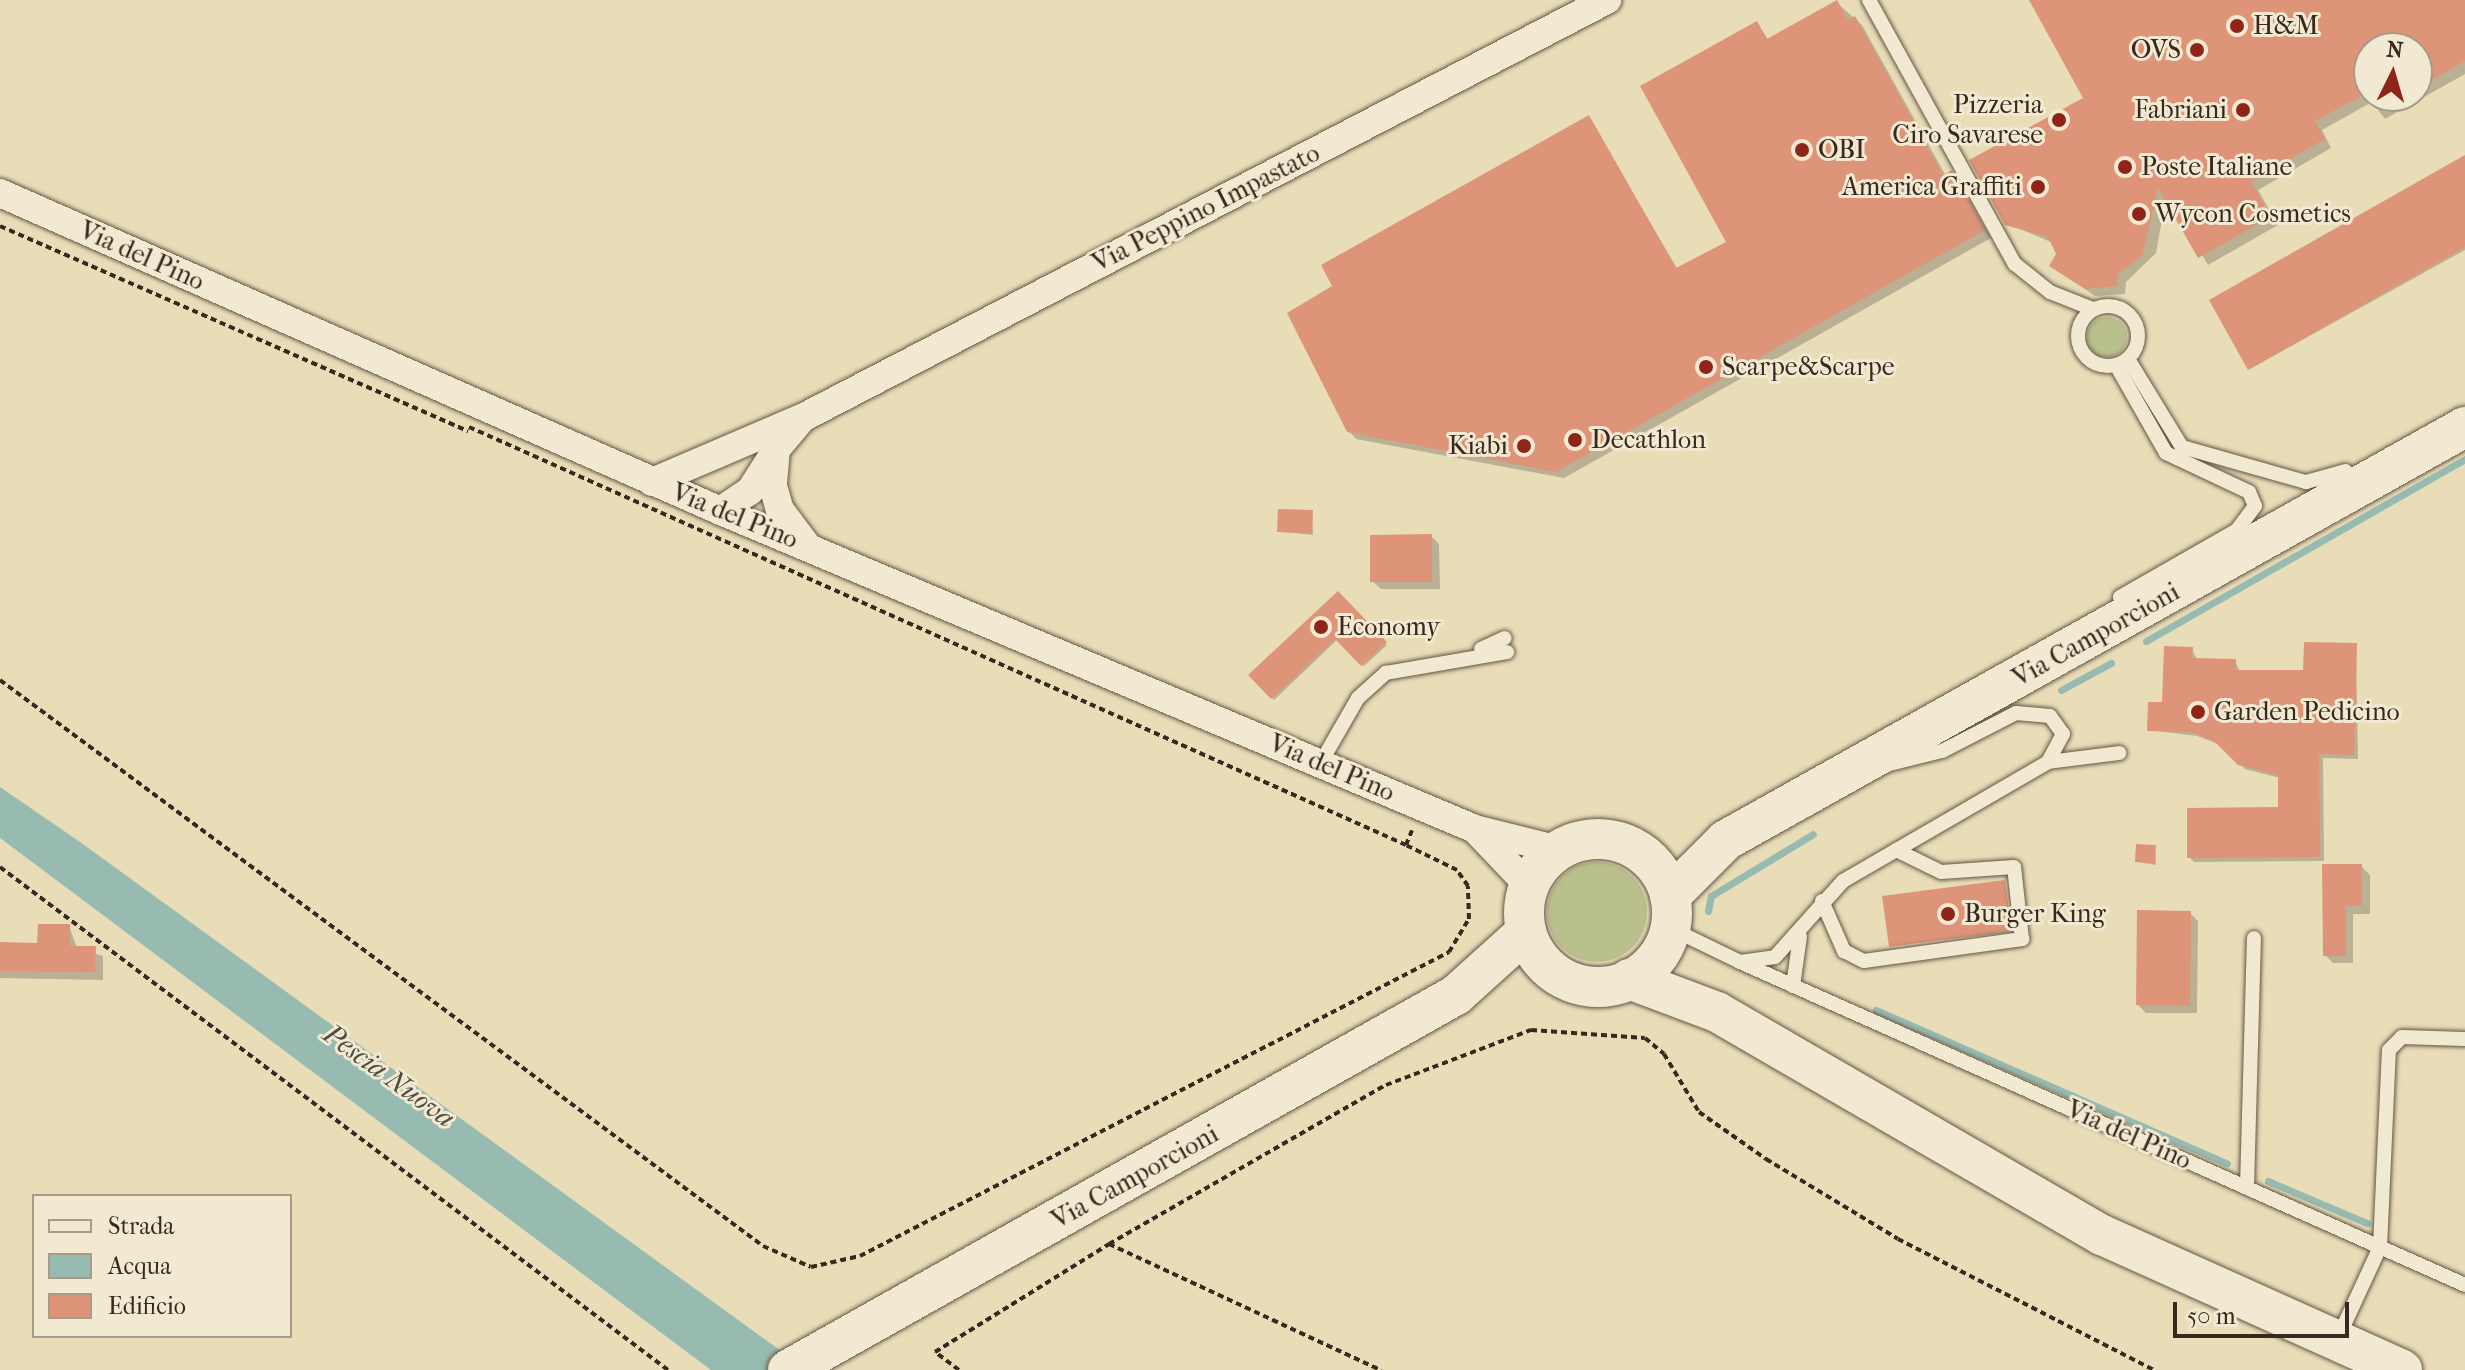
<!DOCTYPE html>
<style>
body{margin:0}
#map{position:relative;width:2465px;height:1370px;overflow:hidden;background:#e9ddb8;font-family:"IM FELL French Canon",serif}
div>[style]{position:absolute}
.green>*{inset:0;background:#bac08d}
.round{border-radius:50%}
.water>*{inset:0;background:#97bbb0}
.shadow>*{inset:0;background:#0003}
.stream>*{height:7px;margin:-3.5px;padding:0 3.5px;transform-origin:3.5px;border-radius:3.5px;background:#97bbb0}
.building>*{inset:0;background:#de9478}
.path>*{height:4px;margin-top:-2px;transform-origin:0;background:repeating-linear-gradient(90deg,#38281d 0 6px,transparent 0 10px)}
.roads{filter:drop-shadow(0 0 2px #645544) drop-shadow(0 0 2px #645544)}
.service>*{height:14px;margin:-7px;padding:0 7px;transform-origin:7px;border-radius:7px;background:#f1e9d1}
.service>.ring{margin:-7px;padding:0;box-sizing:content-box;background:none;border:14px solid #f1e9d1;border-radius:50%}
.minor>*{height:28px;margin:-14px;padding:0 14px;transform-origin:14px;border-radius:14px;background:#f1e9d1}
.secondary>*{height:40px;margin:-20px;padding:0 20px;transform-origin:20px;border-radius:20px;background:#f1e9d1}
.secondary>.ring{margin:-20px;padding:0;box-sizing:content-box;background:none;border:40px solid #f1e9d1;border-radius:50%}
.dots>*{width:22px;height:22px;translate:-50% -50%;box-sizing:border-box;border:4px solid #f1e9d1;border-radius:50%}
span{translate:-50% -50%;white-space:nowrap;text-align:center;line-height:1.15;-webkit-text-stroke:6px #f1e9d1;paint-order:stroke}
.poi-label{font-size:26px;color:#38281d}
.left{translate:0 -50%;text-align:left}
.right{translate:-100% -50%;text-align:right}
.street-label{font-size:26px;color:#38281d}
.water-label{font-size:28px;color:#504d42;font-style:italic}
.legend{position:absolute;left:32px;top:1194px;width:260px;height:144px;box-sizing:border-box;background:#f1e9d1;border:2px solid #a79c89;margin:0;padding:10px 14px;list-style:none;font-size:24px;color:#38281d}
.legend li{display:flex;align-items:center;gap:16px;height:40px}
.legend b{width:40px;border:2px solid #a79c89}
.north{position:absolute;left:2353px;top:32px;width:80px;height:80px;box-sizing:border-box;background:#f1e9d1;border:2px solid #a79c89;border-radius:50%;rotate:5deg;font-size:22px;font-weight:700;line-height:32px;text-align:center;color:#38281d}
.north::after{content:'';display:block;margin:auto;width:28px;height:36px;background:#8f2418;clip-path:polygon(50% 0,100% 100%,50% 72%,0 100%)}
.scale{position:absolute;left:2173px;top:1302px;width:176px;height:36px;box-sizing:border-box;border:4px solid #38281d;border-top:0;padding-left:10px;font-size:24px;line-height:28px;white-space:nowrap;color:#38281d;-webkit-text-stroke:6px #f1e9d1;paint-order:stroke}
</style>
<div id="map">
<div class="green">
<i class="round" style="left:2087px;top:317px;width:40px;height:40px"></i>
<i class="round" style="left:1547px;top:862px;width:100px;height:100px"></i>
</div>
<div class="water">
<i style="clip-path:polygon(0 787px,80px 842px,807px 1370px,711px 1370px,0 838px)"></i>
</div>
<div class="shadow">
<i style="clip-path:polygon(evenodd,2031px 0,2465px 0,2465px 74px,2385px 119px,2372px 102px,2322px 130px,2331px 148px,2258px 190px,2278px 225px,2208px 265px,2166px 197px,2156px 253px,2126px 282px,2125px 294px,2095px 296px,2051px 266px,2058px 254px,2053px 243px,2006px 223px,2086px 98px,2031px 0,2369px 48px,2417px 48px,2417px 96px,2369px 96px,2369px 48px)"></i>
<i style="clip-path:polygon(1837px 3px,1862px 25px,1946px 176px,1958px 180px,1991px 238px,1564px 478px,1356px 439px,1349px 431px,1335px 287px,1588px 117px,1678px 270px,1728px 242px,1757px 23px,1769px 41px)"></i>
<i style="clip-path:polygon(2465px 158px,2465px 250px,2250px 369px)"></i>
<i style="clip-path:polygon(1312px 512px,1313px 535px,1279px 531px)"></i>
<i style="clip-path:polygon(1431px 536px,1439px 544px,1440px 589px,1381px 589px,1372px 581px)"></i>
<i style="clip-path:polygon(1338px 593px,1387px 645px,1364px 666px,1338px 639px,1274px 700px,1251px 675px)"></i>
<i style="clip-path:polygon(2356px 645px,2358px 759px,2323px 758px,2324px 861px,2194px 862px,2189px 857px,2280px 809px,2280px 778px,2245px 769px,2221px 745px,2197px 736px,2149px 730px,2192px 649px,2197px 660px,2235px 661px,2240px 672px,2305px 672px)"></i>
<i style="clip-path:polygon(2155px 847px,2156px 865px,2137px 862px)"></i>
<i style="clip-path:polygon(2361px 866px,2370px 875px,2370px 914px,2353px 914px,2353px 963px,2333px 963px,2325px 955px)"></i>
<i style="clip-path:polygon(2005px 882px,2012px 932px,1891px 946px)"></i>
<i style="clip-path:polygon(2190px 913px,2198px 921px,2197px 1013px,2146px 1013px,2138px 1005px)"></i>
<i style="clip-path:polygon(69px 926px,77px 948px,103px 956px,103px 980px,0 978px,0 944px,39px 945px)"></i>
</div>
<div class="stream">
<i style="left:2146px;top:641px;width:367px;rotate:-29.7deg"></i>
<i style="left:2061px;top:690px;width:57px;rotate:-28.4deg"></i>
<i style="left:1708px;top:911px;width:15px;rotate:-79deg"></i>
<i style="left:1711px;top:896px;width:119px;rotate:-31.3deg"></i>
<i style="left:1876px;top:1010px;width:383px;rotate:23.6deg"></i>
<i style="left:2268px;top:1181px;width:108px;rotate:23deg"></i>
</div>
<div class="building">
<i style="clip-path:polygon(1837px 0,1848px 20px,1855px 16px,1943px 175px,1952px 170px,1985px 230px,1556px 472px,1347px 432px,1287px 313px,1332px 286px,1321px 265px,1589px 115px,1676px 268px,1726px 242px,1640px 86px,1757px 21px,1767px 39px)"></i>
<i style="clip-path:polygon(2029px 0,2465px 0,2465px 61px,2417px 88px,2417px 48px,2369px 48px,2369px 92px,2315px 121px,2325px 139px,2251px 181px,2271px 217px,2198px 258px,2158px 188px,2142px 256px,2118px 274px,2117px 286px,2085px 289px,2049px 266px,2056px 254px,2048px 237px,2005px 225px,1969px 160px,2083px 98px)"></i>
<i style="clip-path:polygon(2465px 155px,2465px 247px,2248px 370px,2209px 300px)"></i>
<i style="clip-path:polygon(1278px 509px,1313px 510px,1312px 534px,1277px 532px)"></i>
<i style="clip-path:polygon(1432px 534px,1432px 582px,1370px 582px,1370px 535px)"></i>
<i style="clip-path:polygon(1338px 591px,1387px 642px,1361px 666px,1335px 639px,1271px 699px,1248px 675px)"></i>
<i style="clip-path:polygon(2304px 642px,2357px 643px,2354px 755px,2319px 754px,2320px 857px,2187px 858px,2187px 808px,2278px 807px,2278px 775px,2238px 765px,2214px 741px,2191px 732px,2147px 731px,2148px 702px,2162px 702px,2164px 646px,2193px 647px,2192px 658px,2236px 659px,2236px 670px,2303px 670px)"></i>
<i style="clip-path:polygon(2136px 844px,2156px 845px,2155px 863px,2135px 862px)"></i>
<i style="clip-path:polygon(2322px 864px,2362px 864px,2362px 906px,2346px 906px,2346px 956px,2323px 956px)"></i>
<i style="clip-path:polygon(2005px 880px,2011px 930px,1889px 947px,1882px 896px)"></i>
<i style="clip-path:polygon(2137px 910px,2191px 911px,2190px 1006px,2136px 1005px)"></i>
<i style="clip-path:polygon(38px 924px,70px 924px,70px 946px,96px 946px,95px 972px,0 971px,0 942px,37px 943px)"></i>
</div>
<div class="path">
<i style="left:0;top:226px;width:511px;rotate:23.66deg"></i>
<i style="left:469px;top:427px;width:1026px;rotate:24.04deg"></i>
<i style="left:0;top:680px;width:950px;rotate:36.57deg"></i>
<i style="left:763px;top:1246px;width:52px;rotate:23.6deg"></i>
<i style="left:811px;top:1267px;width:50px;rotate:-12.7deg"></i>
<i style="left:860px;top:1256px;width:663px;rotate:-27.3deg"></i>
<i style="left:1449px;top:952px;width:39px;rotate:-59deg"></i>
<i style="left:1469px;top:919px;width:33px;rotate:-92deg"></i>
<i style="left:1468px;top:886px;width:19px;rotate:-125deg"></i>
<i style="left:1457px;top:870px;width:57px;rotate:-153.9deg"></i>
<i style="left:1406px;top:845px;width:16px;rotate:-68deg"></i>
<i style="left:0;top:867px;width:836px;rotate:36.98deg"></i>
<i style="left:1109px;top:1244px;width:300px;rotate:24.9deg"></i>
<i style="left:959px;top:1370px;width:30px;rotate:-143deg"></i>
<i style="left:935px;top:1352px;width:205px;rotate:-31.8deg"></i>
<i style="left:1109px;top:1244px;width:319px;rotate:-29.9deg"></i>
<i style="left:1386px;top:1085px;width:155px;rotate:-20.8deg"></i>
<i style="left:1531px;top:1030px;width:114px;rotate:4deg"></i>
<i style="left:1645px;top:1038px;width:25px;rotate:40deg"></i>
<i style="left:1664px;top:1054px;width:68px;rotate:58.9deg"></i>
<i style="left:1699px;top:1112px;width:82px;rotate:35deg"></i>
<i style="left:1766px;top:1159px;width:154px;rotate:31.2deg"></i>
<i style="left:1898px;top:1239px;width:288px;rotate:27.1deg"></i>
</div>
<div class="roads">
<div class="service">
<i style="left:1869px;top:0;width:302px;rotate:61.1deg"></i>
<i style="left:2015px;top:264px;width:45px;rotate:38.7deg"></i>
<i style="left:2050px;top:292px;width:46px;rotate:21.6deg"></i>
<i class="ring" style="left:2078px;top:306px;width:46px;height:46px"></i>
<i style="left:2128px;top:359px;width:103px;rotate:58.5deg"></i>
<i style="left:2182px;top:447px;width:129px;rotate:15.8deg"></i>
<i style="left:2306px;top:482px;width:41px;rotate:-15.4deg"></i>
<i style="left:2116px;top:365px;width:101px;rotate:60.4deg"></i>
<i style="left:2166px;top:453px;width:92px;rotate:25.2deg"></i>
<i style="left:2249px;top:492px;width:15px;rotate:67deg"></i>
<i style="left:2255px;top:506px;width:30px;rotate:127deg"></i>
<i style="left:2237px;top:530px;width:135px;rotate:150.2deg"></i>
<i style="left:1481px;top:649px;width:26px;rotate:-25deg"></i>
<i style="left:2048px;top:762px;width:72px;rotate:-7.2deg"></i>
<i style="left:1320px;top:764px;width:76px;rotate:-60.1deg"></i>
<i style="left:1358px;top:698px;width:38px;rotate:-42deg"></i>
<i style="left:1386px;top:673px;width:123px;rotate:-9.8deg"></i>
<i style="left:1822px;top:901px;width:55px;rotate:66.3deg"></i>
<i style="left:1844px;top:951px;width:22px;rotate:27deg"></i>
<i style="left:1864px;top:961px;width:160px;rotate:-7.9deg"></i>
<i style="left:2022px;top:939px;width:72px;rotate:-96.3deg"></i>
<i style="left:2014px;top:867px;width:73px;rotate:176.1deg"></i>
<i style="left:1941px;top:872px;width:50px;rotate:-153.9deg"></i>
<i style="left:1670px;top:928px;width:78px;rotate:25.9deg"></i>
<i style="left:1740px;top:962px;width:35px;rotate:-8deg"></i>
<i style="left:1775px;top:957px;width:102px;rotate:-48.2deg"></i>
<i style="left:1843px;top:881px;width:237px;rotate:-30.1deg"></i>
<i style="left:2048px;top:762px;width:32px;rotate:-62deg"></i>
<i style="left:2063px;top:734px;width:22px;rotate:-126deg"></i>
<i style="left:2050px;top:716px;width:34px;rotate:-175deg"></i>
<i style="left:2016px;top:713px;width:83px;rotate:152.8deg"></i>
<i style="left:1942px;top:751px;width:54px;rotate:166deg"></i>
<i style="left:1740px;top:962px;width:794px;rotate:24.01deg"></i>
<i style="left:1793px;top:986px;width:50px;rotate:-82deg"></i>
<i style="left:2247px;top:1187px;width:249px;rotate:-88.4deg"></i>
<i style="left:2338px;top:1338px;width:100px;rotate:-65.2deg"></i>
<i style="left:2380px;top:1247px;width:197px;rotate:-87.4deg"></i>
<i style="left:2389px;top:1050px;width:18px;rotate:-45deg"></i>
<i style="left:2402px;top:1037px;width:63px;rotate:1.8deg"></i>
</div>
<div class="minor">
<i style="left:0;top:193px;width:783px;rotate:23.81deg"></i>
<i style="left:716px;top:509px;width:824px;rotate:22.86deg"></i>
<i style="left:1475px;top:829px;width:87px;rotate:14deg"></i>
<i style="left:799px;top:422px;width:35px;rotate:130deg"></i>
<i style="left:776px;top:449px;width:37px;rotate:95deg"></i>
<i style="left:773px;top:486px;width:25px;rotate:74deg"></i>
<i style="left:780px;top:510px;width:45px;rotate:53.1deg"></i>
<i style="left:652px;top:482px;width:168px;rotate:-23.2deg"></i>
<i style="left:806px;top:416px;width:903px;rotate:-27.45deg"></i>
<i style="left:720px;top:511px;width:36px;rotate:-34deg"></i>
<i style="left:750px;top:491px;width:43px;rotate:-57.4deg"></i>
<i style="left:1475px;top:829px;width:79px;rotate:46.5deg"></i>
</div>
<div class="secondary">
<i class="ring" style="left:1524px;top:839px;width:108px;height:108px"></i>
<i style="left:1670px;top:896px;width:79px;rotate:-45deg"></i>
<i style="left:1726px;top:840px;width:847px;rotate:-29.2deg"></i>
<i style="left:1629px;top:979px;width:94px;rotate:20.6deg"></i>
<i style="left:1717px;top:1012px;width:445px;rotate:30.1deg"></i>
<i style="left:2102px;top:1235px;width:329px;rotate:24.2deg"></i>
<i style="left:788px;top:1370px;width:766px;rotate:-29.31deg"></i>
<i style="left:1456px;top:995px;width:94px;rotate:-42deg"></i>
</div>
</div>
<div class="dots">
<i style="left:2237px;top:26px;background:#8f2418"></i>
<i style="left:2197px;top:50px;background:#8f2418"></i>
<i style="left:2243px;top:110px;background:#8f2418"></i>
<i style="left:2059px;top:120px;background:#8f2418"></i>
<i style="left:1802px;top:150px;background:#8f2418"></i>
<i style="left:2125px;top:167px;background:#8f2418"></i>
<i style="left:2038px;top:187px;background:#8f2418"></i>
<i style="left:2139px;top:214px;background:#8f2418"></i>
<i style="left:1706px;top:367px;background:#8f2418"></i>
<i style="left:1575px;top:440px;background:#8f2418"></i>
<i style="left:1524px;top:446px;background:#8f2418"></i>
<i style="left:1321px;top:627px;background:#8f2418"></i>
<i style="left:2198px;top:712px;background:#8f2418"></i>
<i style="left:1948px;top:914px;background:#8f2418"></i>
</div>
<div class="poi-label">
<span class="left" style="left:2253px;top:26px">H&amp;M</span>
<span class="right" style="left:2181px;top:50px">OVS</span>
<span class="right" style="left:2043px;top:120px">Pizzeria<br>Ciro Savarese</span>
<span class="right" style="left:2227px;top:110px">Fabriani</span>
<span class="left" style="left:1818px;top:150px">OBI</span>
<span class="left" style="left:2141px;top:167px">Poste Italiane</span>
<span class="right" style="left:2022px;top:187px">America Graffiti</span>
<span class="left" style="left:2155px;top:214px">Wycon Cosmetics</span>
<span class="left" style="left:1722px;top:367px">Scarpe&amp;Scarpe</span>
<span class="left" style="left:1591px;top:440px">Decathlon</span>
<span class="right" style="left:1508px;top:446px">Kiabi</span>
<span class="left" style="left:1337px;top:627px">Economy</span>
<span class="left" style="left:2214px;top:712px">Garden Pedicino</span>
<span class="left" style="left:1964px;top:914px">Burger King</span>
</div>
<div class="street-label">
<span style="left:1206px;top:208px;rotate:-27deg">Via Peppino Impastato</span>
<span style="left:142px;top:256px;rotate:24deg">Via del Pino</span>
<span style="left:735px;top:516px;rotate:22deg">Via del Pino</span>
<span style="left:2096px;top:635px;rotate:-29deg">Via Camporcioni</span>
<span style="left:1332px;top:768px;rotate:23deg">Via del Pino</span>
<span style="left:2129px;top:1135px;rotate:24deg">Via del Pino</span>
<span style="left:1135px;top:1177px;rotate:-29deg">Via Camporcioni</span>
</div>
<div class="water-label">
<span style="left:389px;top:1076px;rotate:36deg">Pescia Nuova</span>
</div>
<ul class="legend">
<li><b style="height:10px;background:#f1e9d1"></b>Strada</li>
<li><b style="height:22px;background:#97bbb0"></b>Acqua</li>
<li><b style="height:22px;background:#de9478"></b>Edificio</li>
</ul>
<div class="north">N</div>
<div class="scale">50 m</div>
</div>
